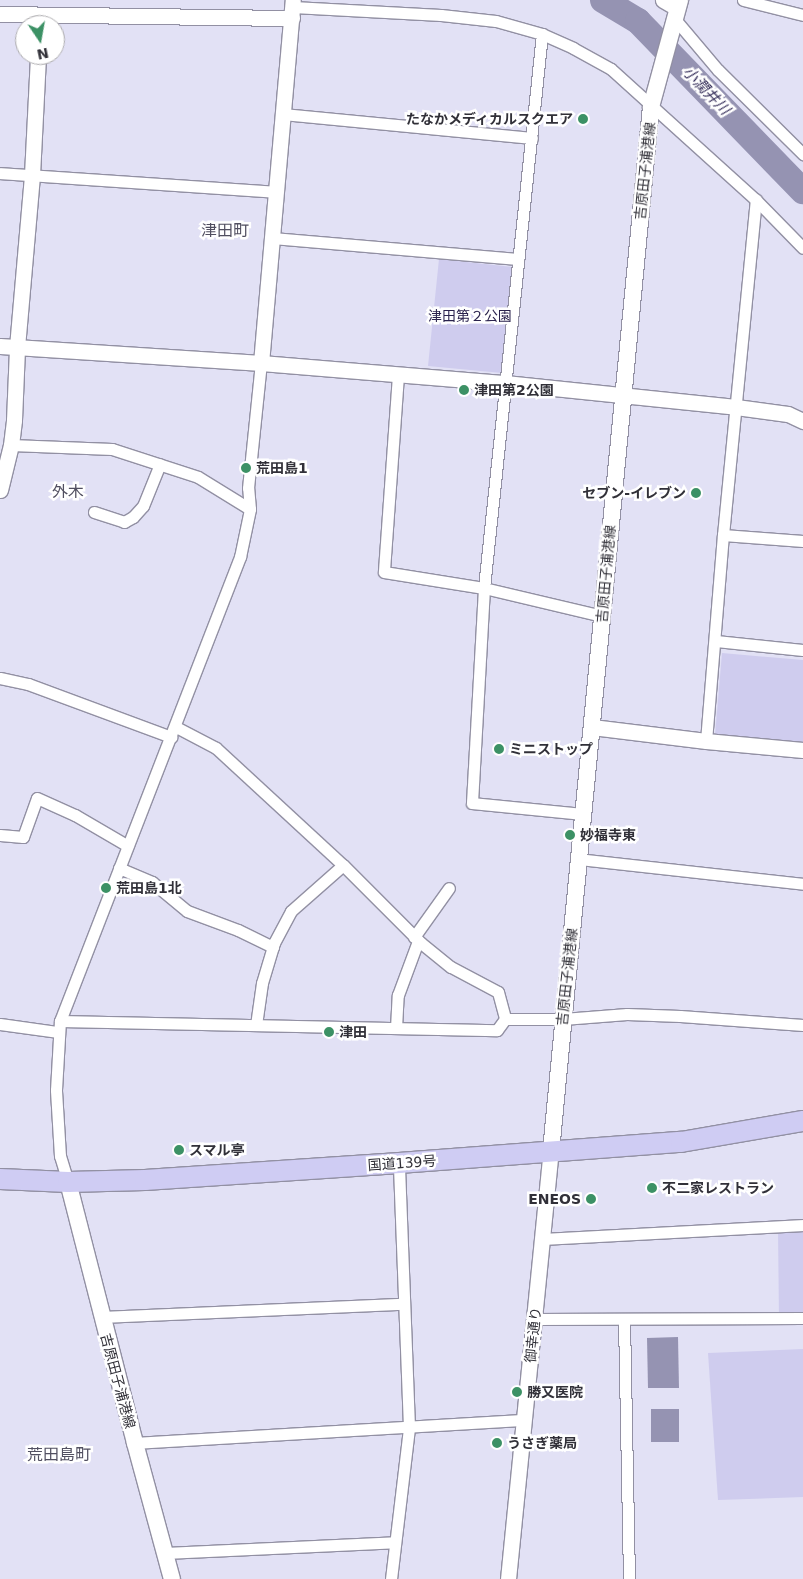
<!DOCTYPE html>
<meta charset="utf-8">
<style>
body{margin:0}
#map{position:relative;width:803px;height:1579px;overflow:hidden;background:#e2e1f5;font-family:"DejaVu Sans","Noto Sans JP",sans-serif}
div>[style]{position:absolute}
.green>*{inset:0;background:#cfccee}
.water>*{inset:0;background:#9593b2}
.river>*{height:26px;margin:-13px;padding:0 13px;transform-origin:13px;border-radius:13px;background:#9593b2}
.roads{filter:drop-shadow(1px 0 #9290a3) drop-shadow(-1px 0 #9290a3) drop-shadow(0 1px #9290a3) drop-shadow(0 -1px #9290a3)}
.minor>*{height:11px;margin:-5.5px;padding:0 5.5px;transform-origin:5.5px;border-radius:5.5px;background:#fff}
.tertiary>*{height:15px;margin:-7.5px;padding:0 7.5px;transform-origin:7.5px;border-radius:7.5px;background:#fff}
.secondary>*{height:16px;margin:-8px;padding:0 8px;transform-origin:8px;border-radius:8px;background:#fff}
.trunk>*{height:20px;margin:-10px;padding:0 10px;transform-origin:10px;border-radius:10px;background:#cfccf3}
.dots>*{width:14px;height:14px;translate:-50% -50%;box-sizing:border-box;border:2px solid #fff;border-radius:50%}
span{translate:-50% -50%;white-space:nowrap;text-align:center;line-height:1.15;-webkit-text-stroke:5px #fff;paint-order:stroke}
.poi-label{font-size:14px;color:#313038;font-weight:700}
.right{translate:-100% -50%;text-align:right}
.left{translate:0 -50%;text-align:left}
.street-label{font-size:14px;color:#313038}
.park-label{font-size:14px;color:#2a224d}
.water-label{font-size:15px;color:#332c58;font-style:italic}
.quarter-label{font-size:16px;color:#514f60}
.north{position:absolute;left:15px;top:15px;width:50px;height:50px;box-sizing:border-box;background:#fff;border:1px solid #adacaf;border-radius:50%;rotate:168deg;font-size:14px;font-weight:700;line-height:20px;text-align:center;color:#313038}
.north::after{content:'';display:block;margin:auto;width:18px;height:22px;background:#3c9165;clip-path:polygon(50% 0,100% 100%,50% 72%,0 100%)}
</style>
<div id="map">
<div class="green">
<div style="clip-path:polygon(439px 259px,513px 267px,502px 373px,428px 366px)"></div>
<div style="clip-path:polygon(722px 653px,803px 660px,803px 742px,715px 735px)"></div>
<div style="clip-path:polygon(803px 1229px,803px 1317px,779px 1318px,778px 1231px)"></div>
<div style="clip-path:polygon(803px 1349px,803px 1497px,718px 1500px,708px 1353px)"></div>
</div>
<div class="water">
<div style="clip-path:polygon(678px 1337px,679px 1388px,648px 1388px,647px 1338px)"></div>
<div style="clip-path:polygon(651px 1409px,679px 1409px,679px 1442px,651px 1442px)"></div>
</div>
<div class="river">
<div style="left:603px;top:0;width:41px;rotate:31deg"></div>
<div style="left:638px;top:21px;width:237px;rotate:45.9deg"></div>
</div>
<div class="roads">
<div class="minor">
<div style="left:743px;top:0;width:62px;rotate:14deg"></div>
<div style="left:293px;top:7px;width:148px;rotate:3.1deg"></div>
<div style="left:441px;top:15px;width:55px;rotate:6.2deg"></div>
<div style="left:496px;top:21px;width:48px;rotate:15.8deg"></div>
<div style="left:542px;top:34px;width:34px;rotate:24deg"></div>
<div style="left:573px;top:48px;width:43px;rotate:28.9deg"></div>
<div style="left:611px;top:69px;width:195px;rotate:42.1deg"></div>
<div style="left:756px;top:200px;width:67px;rotate:45.6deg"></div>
<div style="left:674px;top:18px;width:68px;rotate:49.8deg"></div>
<div style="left:718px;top:70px;width:120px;rotate:44.7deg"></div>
<div style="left:542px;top:34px;width:557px;rotate:95.98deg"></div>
<div style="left:484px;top:588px;width:215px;rotate:93.2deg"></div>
<div style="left:472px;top:803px;width:111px;rotate:5.7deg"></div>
<div style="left:283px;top:114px;width:250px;rotate:5.5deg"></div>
<div style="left:0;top:173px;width:277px;rotate:3.9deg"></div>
<div style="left:272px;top:238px;width:247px;rotate:4.9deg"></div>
<div style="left:398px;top:375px;width:197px;rotate:94.1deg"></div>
<div style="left:384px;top:572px;width:101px;rotate:9.1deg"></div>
<div style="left:484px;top:588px;width:121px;rotate:13.3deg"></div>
<div style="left:11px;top:445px;width:101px;rotate:2.3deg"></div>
<div style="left:112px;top:449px;width:90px;rotate:18deg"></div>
<div style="left:198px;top:477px;width:61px;rotate:31.6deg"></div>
<div style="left:94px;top:512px;width:32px;rotate:18deg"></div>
<div style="left:124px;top:522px;width:10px;rotate:-29deg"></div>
<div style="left:133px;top:517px;width:15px;rotate:-48deg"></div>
<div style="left:143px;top:506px;width:45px;rotate:-68deg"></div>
<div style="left:723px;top:535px;width:80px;rotate:4.3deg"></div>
<div style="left:716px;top:641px;width:87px;rotate:5.9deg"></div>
<div style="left:0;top:678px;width:29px;rotate:12deg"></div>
<div style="left:28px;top:684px;width:153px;rotate:20.3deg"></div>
<div style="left:176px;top:727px;width:45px;rotate:27.7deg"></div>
<div style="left:216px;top:748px;width:173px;rotate:42.7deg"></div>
<div style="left:343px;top:865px;width:110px;rotate:45deg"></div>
<div style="left:421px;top:943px;width:38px;rotate:39deg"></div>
<div style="left:451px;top:967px;width:53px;rotate:28deg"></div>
<div style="left:498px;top:992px;width:28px;rotate:75deg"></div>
<div style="left:706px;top:741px;width:207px;rotate:-85.3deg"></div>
<div style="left:723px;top:535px;width:337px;rotate:-84.4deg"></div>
<div style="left:0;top:835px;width:23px;rotate:5deg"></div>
<div style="left:23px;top:837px;width:41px;rotate:-70.3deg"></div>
<div style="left:37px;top:798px;width:42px;rotate:24.1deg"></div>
<div style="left:75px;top:815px;width:61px;rotate:30.3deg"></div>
<div style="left:578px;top:859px;width:226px;rotate:6.3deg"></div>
<div style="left:119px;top:868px;width:36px;rotate:23deg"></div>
<div style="left:152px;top:882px;width:45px;rotate:39.6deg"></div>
<div style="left:187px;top:911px;width:54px;rotate:20.4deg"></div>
<div style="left:238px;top:930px;width:39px;rotate:26deg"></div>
<div style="left:414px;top:937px;width:60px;rotate:-54.5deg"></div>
<div style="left:60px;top:1021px;width:437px;rotate:1.2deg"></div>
<div style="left:497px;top:1030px;width:14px;rotate:-54deg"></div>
<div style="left:505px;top:1019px;width:58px"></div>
<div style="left:563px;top:1019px;width:64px;rotate:-4.5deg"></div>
<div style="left:627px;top:1014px;width:53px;rotate:2.2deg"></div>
<div style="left:680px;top:1016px;width:123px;rotate:4.2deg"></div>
<div style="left:0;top:1024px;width:59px;rotate:7.9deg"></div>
<div style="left:256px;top:1025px;width:42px;rotate:-81.9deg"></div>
<div style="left:262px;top:983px;width:42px;rotate:-73.3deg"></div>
<div style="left:274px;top:943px;width:36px;rotate:-62deg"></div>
<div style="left:291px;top:911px;width:69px;rotate:-41.5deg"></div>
<div style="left:396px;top:1028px;width:33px;rotate:-87deg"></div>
<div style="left:398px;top:995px;width:58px;rotate:-69.7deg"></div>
<div style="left:68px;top:1182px;width:27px;rotate:-107deg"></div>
<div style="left:60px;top:1156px;width:66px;rotate:-93.5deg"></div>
<div style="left:56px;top:1090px;width:69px;rotate:-86.7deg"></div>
<div style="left:60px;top:1021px;width:498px;rotate:-68.8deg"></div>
<div style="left:240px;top:557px;width:49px;rotate:-78.2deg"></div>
<div style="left:250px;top:509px;width:21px;rotate:-95deg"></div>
<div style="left:248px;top:488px;width:126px;rotate:-84.1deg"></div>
<div style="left:543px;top:1239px;width:260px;rotate:-3.1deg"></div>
<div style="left:101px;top:1317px;width:302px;rotate:-2.5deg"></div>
<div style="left:535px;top:1319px;width:268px;rotate:-0.2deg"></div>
<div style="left:624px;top:1319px;width:260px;rotate:88.9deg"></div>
<div style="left:135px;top:1443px;width:390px;rotate:-3.4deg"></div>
<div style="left:165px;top:1553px;width:230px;rotate:-2.7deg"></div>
<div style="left:391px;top:1579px;width:153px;rotate:-83.2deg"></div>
<div style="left:409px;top:1427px;width:264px;rotate:-92.2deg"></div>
</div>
<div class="tertiary">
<div style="left:663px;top:0;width:16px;rotate:30deg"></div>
<div style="left:0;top:14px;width:292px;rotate:0.8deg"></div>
<div style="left:0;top:346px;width:262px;rotate:3.7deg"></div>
<div style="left:261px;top:363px;width:245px;rotate:4.7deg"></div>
<div style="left:505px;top:383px;width:232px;rotate:5.9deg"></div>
<div style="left:736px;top:407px;width:52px;rotate:7.7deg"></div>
<div style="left:788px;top:414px;width:17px;rotate:25deg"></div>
<div style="left:261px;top:363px;width:364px;rotate:-85deg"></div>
<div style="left:0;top:490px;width:46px;rotate:-76.3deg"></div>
<div style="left:11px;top:445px;width:25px;rotate:-83deg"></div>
<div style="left:14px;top:420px;width:73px;rotate:-87.6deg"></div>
<div style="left:17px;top:347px;width:173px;rotate:-85deg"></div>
<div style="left:32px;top:175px;width:120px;rotate:-87.1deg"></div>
<div style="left:592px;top:727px;width:115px;rotate:7deg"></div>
<div style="left:706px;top:741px;width:97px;rotate:5.3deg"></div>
<div style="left:508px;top:1579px;width:430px;rotate:-84.3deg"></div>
</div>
<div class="secondary">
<div style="left:551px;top:1151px;width:1049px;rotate:-84.53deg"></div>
<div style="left:651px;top:107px;width:111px;rotate:-74.8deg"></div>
<div style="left:68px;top:1182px;width:269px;rotate:75.6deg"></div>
<div style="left:135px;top:1443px;width:141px;rotate:74.8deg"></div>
</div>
<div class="trunk">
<div style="left:0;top:1179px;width:68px;rotate:2.5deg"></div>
<div style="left:68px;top:1182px;width:77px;rotate:-1.5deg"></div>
<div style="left:145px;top:1180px;width:255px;rotate:-3.8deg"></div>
<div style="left:399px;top:1163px;width:283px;rotate:-4.3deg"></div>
<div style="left:681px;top:1142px;width:124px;rotate:-9.8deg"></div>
</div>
</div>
<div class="dots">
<div style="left:583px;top:119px;background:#3c9165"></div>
<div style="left:464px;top:390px;background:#3c9165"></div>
<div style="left:246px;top:468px;background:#3c9165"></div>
<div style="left:696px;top:493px;background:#3c9165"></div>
<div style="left:499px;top:749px;background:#3c9165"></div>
<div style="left:570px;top:835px;background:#3c9165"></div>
<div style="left:106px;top:888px;background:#3c9165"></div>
<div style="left:329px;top:1032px;background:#3c9165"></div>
<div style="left:179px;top:1150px;background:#3c9165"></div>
<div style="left:652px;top:1188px;background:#3c9165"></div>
<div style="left:591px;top:1199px;background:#3c9165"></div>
<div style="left:517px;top:1392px;background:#3c9165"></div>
<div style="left:497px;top:1443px;background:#3c9165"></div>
</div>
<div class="poi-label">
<span class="right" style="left:573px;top:119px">たなかメディカルスクエア</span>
<span class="left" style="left:474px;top:390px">津田第2公園</span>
<span class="left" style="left:256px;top:468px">荒田島1</span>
<span class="right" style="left:686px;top:493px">セブン-イレブン</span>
<span class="left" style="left:509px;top:749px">ミニストップ</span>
<span class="left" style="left:580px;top:835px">妙福寺東</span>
<span class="left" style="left:116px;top:888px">荒田島1北</span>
<span class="left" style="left:339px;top:1032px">津田</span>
<span class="left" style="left:189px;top:1150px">スマル亭</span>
<span class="left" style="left:662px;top:1188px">不二家レストラン</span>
<span class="right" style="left:581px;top:1199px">ENEOS</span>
<span class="left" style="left:527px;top:1392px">勝又医院</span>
<span class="left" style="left:507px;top:1443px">うさぎ薬局</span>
</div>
<div class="street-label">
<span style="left:645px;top:171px;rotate:-84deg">吉原田子浦港線</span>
<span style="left:606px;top:574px;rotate:-85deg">吉原田子浦港線</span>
<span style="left:567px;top:977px;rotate:-84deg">吉原田子浦港線</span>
<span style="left:402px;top:1163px;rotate:-4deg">国道139号</span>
<span style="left:533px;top:1335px;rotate:-84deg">御幸通り</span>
<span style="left:118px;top:1381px;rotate:75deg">吉原田子浦港線</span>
</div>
<div class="park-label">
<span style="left:470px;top:316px">津田第２公園</span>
</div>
<div class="water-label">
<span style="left:706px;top:91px;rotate:46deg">小潤井川</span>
</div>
<div class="quarter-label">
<span style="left:225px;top:231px">津田町</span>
<span style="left:68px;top:492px">外木</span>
<span style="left:59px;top:1455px">荒田島町</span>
</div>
<div class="north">N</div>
</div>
